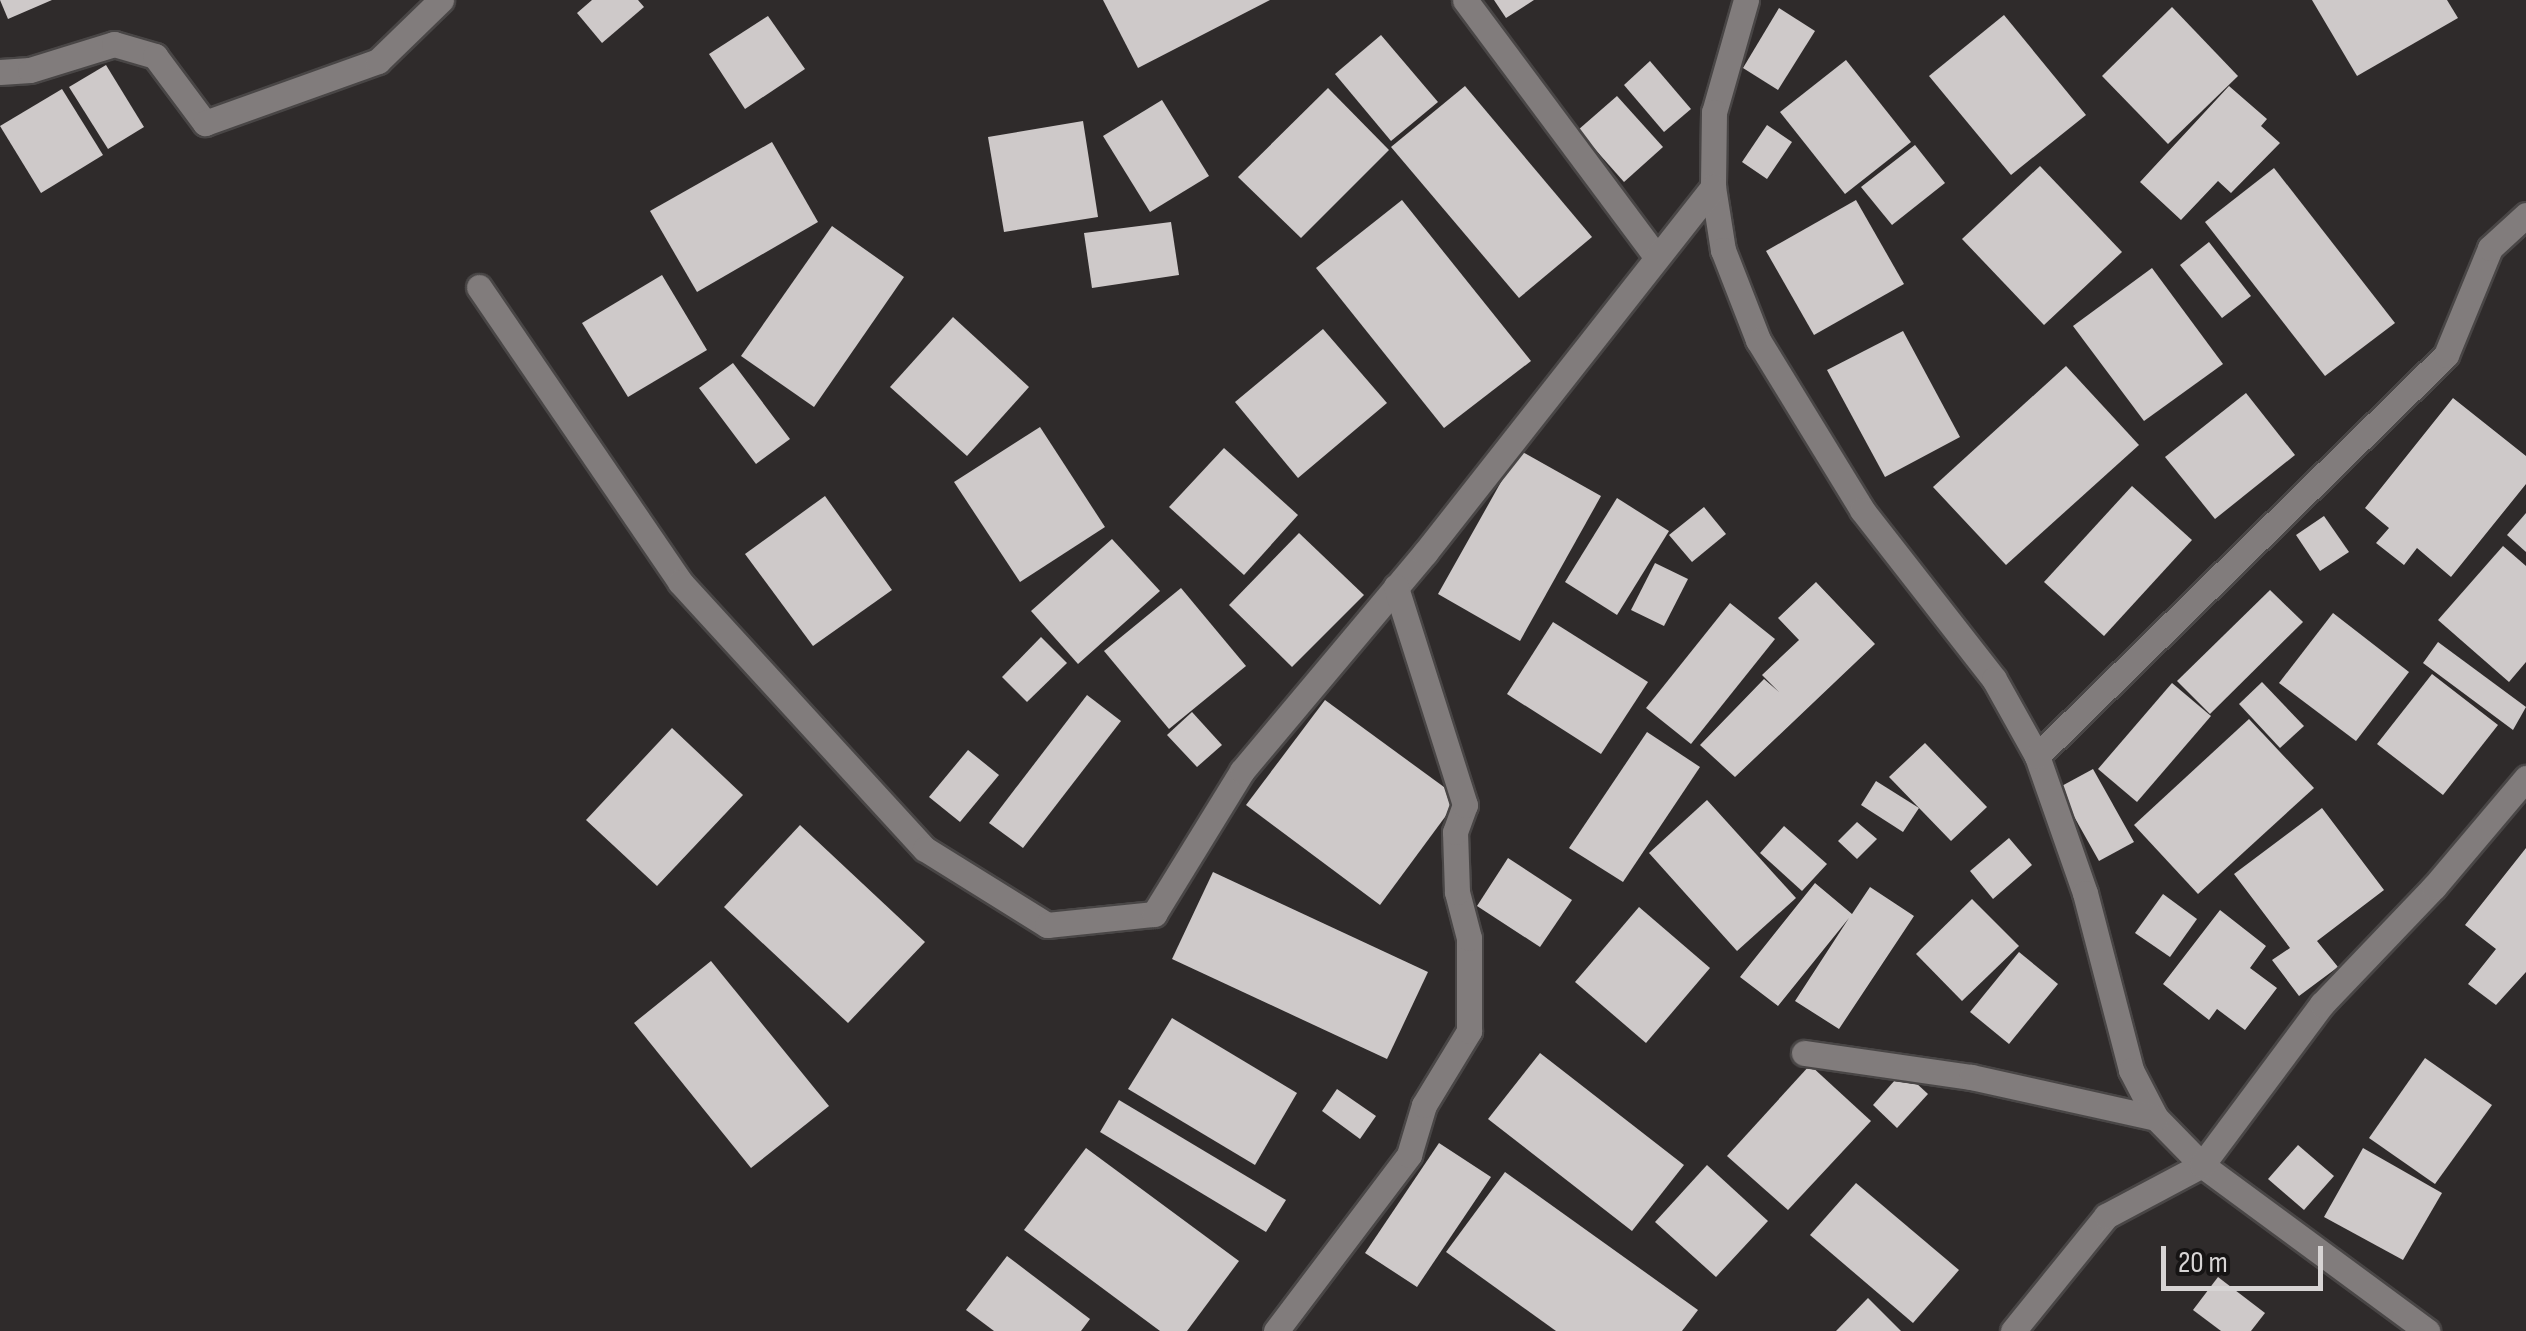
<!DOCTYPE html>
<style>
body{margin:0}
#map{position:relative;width:2526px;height:1331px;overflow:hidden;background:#2f2b2b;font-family:"Sofia Sans Condensed",sans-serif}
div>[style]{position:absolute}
.building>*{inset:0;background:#cec9c9}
.roads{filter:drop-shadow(2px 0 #494646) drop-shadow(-2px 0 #494646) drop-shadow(0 2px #494646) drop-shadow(0 -2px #494646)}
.minor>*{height:25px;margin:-12.5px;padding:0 12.5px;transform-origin:12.5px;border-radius:12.5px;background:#817c7c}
span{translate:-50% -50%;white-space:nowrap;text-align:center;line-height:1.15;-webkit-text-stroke:10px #161414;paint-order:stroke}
.scale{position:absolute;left:2161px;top:1246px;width:162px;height:45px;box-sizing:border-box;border:5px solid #d7d4d4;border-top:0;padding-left:12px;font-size:30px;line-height:35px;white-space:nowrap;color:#d7d4d4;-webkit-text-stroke:8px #161414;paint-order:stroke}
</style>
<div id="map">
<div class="building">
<div style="clip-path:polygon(0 0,52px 0,8px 19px)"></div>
<div style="clip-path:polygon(592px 0,638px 0,644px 7px,602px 43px,577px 13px)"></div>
<div style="clip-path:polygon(1103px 0,1270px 0,1138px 68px)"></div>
<div style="clip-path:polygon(1494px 0,1534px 0,1506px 18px)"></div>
<div style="clip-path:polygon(2312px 0,2447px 0,2458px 18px,2357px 76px)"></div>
<div style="clip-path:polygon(2172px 7px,2238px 76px,2168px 144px,2102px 76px)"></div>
<div style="clip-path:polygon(1779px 8px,1815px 31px,1778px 90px,1743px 68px)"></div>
<div style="clip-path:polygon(2004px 15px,2086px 115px,2011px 175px,1929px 76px)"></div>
<div style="clip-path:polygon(768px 16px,805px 69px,745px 109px,709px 54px)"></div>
<div style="clip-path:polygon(1381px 35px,1438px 102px,1391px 141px,1335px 74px)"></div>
<div style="clip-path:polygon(1846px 60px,1911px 142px,1845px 194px,1780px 112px)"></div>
<div style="clip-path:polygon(1650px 61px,1691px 109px,1664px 132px,1624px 85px)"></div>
<div style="clip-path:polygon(106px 65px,144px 127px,108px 149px,69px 87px)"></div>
<div style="clip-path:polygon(1465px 86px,1592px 237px,1519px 298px,1391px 147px)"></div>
<div style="clip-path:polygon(2229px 86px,2267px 119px,2261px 126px,2280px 143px,2231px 193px,2218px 181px,2181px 220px,2140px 182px)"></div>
<div style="clip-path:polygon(1328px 88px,1389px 150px,1301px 238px,1238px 177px)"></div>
<div style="clip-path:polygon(62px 89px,103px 155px,41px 193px,0 126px)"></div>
<div style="clip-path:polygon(1617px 96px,1663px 147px,1624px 182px,1578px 130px)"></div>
<div style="clip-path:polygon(1162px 100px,1209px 176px,1150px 212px,1103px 136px)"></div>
<div style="clip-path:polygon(1083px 121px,1098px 217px,1004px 232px,988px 137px)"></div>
<div style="clip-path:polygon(1767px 125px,1792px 142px,1767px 179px,1742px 162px)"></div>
<div style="clip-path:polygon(772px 142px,818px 222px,697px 292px,650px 211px)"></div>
<div style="clip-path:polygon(1915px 145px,1945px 183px,1892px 225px,1861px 187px)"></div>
<div style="clip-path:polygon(2040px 166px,2122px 252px,2044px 325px,1962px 239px)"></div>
<div style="clip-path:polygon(2274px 168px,2395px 323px,2325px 376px,2205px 222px)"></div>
<div style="clip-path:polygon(1402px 200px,1531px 361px,1444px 428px,1316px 268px)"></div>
<div style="clip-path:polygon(1856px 200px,1904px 284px,1814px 335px,1766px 251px)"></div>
<div style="clip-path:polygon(1171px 222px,1179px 275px,1092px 288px,1084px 233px)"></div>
<div style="clip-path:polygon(832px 226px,904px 277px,814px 407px,741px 356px)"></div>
<div style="clip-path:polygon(2209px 242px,2251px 296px,2222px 318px,2180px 265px)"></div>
<div style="clip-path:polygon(2152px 268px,2223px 364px,2144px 421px,2073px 326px)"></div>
<div style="clip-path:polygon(662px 275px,707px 350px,628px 397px,582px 323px)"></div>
<div style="clip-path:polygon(953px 317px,1029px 387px,967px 456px,890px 387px)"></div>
<div style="clip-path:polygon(1323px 329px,1387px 403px,1298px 478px,1235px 402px)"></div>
<div style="clip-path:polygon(1903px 331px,1960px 437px,1885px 477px,1827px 370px)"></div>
<div style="clip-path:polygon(733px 363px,790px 439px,756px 464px,699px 388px)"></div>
<div style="clip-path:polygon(2066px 366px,2139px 445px,2006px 565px,1933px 487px)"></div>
<div style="clip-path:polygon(2246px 393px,2295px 455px,2215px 519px,2165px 457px)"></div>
<div style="clip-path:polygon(2453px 398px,2526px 456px,2526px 484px,2451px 577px,2417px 548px,2404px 565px,2376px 543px,2389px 528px,2365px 508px)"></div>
<div style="clip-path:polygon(1040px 427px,1105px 527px,1020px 582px,954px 482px)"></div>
<div style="clip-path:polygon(1224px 448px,1298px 515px,1244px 575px,1169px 507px)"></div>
<div style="clip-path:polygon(1519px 450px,1601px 496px,1520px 641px,1438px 594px)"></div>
<div style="clip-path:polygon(2132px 486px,2192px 540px,2104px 636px,2044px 582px)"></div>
<div style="clip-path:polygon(825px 496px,892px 590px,813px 646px,745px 554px)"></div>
<div style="clip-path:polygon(1617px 498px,1669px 531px,1617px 615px,1565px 582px)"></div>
<div style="clip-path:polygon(1704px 507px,1726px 534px,1692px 562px,1669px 535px)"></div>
<div style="clip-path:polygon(2526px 513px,2526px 552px,2507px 535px)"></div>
<div style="clip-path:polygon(2324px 516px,2349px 552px,2320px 571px,2296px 535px)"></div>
<div style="clip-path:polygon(1299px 533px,1364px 595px,1292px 667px,1229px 605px)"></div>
<div style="clip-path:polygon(1112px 539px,1160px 591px,1078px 664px,1031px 611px)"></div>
<div style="clip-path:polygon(2503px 546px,2526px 566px,2526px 662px,2509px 682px,2438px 620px)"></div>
<div style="clip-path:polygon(1655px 563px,1688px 579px,1664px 626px,1631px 610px)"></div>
<div style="clip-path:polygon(1816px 582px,1875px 644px,1735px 777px,1700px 745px,1764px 679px,1779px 692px,1762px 675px,1799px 640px,1778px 618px)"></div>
<div style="clip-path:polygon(1181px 588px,1246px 666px,1169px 729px,1104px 651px)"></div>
<div style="clip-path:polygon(2270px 590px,2303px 622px,2210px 714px,2177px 681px)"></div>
<div style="clip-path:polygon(1730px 603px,1775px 639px,1691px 744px,1646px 708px)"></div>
<div style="clip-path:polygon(2333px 613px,2409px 672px,2356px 741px,2279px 683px)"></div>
<div style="clip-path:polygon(1553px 622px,1648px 682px,1601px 754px,1507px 694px)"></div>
<div style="clip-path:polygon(1041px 637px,1067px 663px,1027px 702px,1002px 677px)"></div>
<div style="clip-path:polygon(2438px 642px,2526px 707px,2513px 730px,2423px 663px)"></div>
<div style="clip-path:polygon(2432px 674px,2498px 725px,2443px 795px,2377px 744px)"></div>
<div style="clip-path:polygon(2262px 682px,2304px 726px,2280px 748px,2239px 704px)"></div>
<div style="clip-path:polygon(2172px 683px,2211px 716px,2137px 802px,2098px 769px)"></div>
<div style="clip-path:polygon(1087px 695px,1121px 721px,1023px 848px,989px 823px)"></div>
<div style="clip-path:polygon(1325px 700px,1459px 798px,1380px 905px,1246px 805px)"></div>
<div style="clip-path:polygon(1192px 712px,1222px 745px,1197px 767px,1167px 735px)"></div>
<div style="clip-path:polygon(2249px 719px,2314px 788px,2198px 894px,2134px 825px)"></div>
<div style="clip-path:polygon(672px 728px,743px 795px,657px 886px,586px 820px)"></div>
<div style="clip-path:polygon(1647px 732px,1700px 767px,1623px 882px,1569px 848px)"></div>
<div style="clip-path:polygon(1925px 743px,1987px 807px,1951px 841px,1889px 777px)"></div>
<div style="clip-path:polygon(968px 750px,999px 775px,960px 822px,929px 797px)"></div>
<div style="clip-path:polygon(2093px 769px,2134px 842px,2099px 861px,2058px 788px)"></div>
<div style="clip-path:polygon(1876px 781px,1919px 808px,1903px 832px,1861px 805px)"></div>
<div style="clip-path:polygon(1707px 800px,1796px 898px,1737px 951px,1649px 853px)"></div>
<div style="clip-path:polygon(2322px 808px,2384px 890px,2317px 941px,2338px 967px,2299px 996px,2272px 960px,2290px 948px,2234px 874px)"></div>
<div style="clip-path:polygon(1857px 822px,1877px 839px,1857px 859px,1838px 841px)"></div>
<div style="clip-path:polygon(800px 825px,925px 942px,848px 1023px,724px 907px)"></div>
<div style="clip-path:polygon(1784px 826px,1827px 864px,1802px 891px,1760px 853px)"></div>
<div style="clip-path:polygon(2009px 838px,2032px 865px,1993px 899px,1970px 871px)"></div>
<div style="clip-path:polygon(2526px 848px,2526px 972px,2496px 1005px,2468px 984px,2496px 949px,2465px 925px)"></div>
<div style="clip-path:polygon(1508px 858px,1572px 900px,1540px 947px,1477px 906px)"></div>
<div style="clip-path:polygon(1213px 872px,1428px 972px,1387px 1059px,1172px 959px)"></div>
<div style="clip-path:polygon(1815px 883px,1852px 914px,1870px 887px,1914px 916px,1839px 1029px,1795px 1001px,1849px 918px,1778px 1006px,1740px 977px)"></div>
<div style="clip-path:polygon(2163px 894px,2197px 919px,2170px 957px,2135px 933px)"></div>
<div style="clip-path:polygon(1972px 899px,2019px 946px,1962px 1001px,1916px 954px)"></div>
<div style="clip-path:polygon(1639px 907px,1710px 968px,1646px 1043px,1575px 982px)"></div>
<div style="clip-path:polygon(2220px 910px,2266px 946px,2250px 968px,2277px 988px,2245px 1030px,2217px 1009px,2209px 1020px,2163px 984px)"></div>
<div style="clip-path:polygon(2019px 952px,2058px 984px,2009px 1044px,1970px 1012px)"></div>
<div style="clip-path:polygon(711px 961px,829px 1106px,751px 1168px,634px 1023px)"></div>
<div style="clip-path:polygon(1172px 1018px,1297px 1093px,1255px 1165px,1128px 1089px)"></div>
<div style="clip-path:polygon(1540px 1053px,1684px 1165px,1632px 1231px,1488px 1119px)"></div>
<div style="clip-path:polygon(2425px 1058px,2492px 1105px,2435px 1184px,2369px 1138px)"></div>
<div style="clip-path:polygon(1810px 1065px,1871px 1121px,1788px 1210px,1727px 1156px)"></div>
<div style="clip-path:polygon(1903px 1071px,1928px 1094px,1897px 1128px,1873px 1105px)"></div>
<div style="clip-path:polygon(1337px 1089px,1376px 1116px,1360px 1139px,1322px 1111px)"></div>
<div style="clip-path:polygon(1119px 1100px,1286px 1200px,1266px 1232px,1100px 1132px)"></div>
<div style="clip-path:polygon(1439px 1143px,1491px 1177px,1417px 1287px,1365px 1253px)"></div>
<div style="clip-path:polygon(2298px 1145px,2334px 1176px,2304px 1210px,2268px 1179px)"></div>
<div style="clip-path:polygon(1086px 1148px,1239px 1261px,1187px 1331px,1160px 1331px,1024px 1230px)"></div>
<div style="clip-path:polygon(2363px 1148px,2442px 1193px,2403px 1260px,2324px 1217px)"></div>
<div style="clip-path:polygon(1707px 1165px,1768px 1221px,1716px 1277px,1655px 1222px)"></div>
<div style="clip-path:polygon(1505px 1172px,1698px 1310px,1682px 1331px,1556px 1331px,1446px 1252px)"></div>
<div style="clip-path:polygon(1856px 1183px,1959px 1270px,1913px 1323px,1810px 1235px)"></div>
<div style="clip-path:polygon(1007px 1256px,1090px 1319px,1081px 1331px,994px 1331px,966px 1310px)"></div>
<div style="clip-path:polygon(2218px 1277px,2265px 1313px,2251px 1331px,2221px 1331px,2193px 1310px)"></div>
<div style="clip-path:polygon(1868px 1298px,1901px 1331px,1836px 1331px)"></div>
</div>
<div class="roads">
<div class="minor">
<div style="left:1465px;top:0;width:317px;rotate:53.3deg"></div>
<div style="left:1746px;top:0;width:116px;rotate:105.9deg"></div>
<div style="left:1714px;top:112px;width:75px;rotate:90.8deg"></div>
<div style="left:1713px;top:187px;width:64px;rotate:81deg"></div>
<div style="left:1723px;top:250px;width:97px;rotate:68.7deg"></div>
<div style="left:1758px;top:340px;width:199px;rotate:58.5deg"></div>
<div style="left:1862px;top:510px;width:214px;rotate:52deg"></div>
<div style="left:1994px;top:679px;width:88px;rotate:60.8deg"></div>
<div style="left:2037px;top:756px;width:145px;rotate:70.7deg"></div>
<div style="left:2085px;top:893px;width:183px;rotate:75.4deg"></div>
<div style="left:2131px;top:1070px;width:54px;rotate:62.5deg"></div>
<div style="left:2156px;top:1118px;width:66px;rotate:45.6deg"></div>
<div style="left:2202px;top:1165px;width:280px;rotate:36.4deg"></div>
<div style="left:0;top:72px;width:30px;rotate:-4deg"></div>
<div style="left:30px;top:70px;width:88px;rotate:-17.2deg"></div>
<div style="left:114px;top:44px;width:43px;rotate:16.3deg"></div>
<div style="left:155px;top:56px;width:84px;rotate:53.3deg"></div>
<div style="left:205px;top:123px;width:184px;rotate:-19.7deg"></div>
<div style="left:378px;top:61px;width:88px;rotate:-44.1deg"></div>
<div style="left:479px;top:287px;width:357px;rotate:55.7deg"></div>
<div style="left:680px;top:582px;width:362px;rotate:47.5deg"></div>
<div style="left:925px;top:849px;width:144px;rotate:31.9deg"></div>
<div style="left:1047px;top:925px;width:108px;rotate:-5.9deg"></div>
<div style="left:1154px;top:914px;width:168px;rotate:-58.4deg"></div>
<div style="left:1242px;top:771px;width:285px;rotate:-50deg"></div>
<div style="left:1425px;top:553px;width:466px;rotate:-51.8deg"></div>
<div style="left:2037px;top:756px;width:573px;rotate:-44.43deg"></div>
<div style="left:2446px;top:355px;width:116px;rotate:-67.6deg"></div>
<div style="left:2490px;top:248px;width:49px;rotate:-42.5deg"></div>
<div style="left:1804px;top:1053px;width:169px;rotate:8.2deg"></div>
<div style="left:1971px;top:1077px;width:189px;rotate:12.5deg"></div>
<div style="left:1276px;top:1331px;width:221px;rotate:-52.9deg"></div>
<div style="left:1409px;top:1155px;width:52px;rotate:-73.3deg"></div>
<div style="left:1424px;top:1105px;width:87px;rotate:-58.7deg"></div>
<div style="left:1469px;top:1031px;width:93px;rotate:-90deg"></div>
<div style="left:1469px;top:938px;width:48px;rotate:-104.6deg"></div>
<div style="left:1457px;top:892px;width:60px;rotate:-91.9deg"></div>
<div style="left:1455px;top:832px;width:29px;rotate:-70deg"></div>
<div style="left:1465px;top:805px;width:229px;rotate:-107.6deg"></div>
<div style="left:2013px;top:1331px;width:148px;rotate:-51deg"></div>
<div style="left:2106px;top:1216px;width:109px;rotate:-28deg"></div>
<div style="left:2202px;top:1165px;width:201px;rotate:-53.3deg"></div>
<div style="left:2322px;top:1004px;width:162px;rotate:-46.3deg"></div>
<div style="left:2434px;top:887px;width:143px;rotate:-49.8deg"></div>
</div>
</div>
<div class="scale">20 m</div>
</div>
